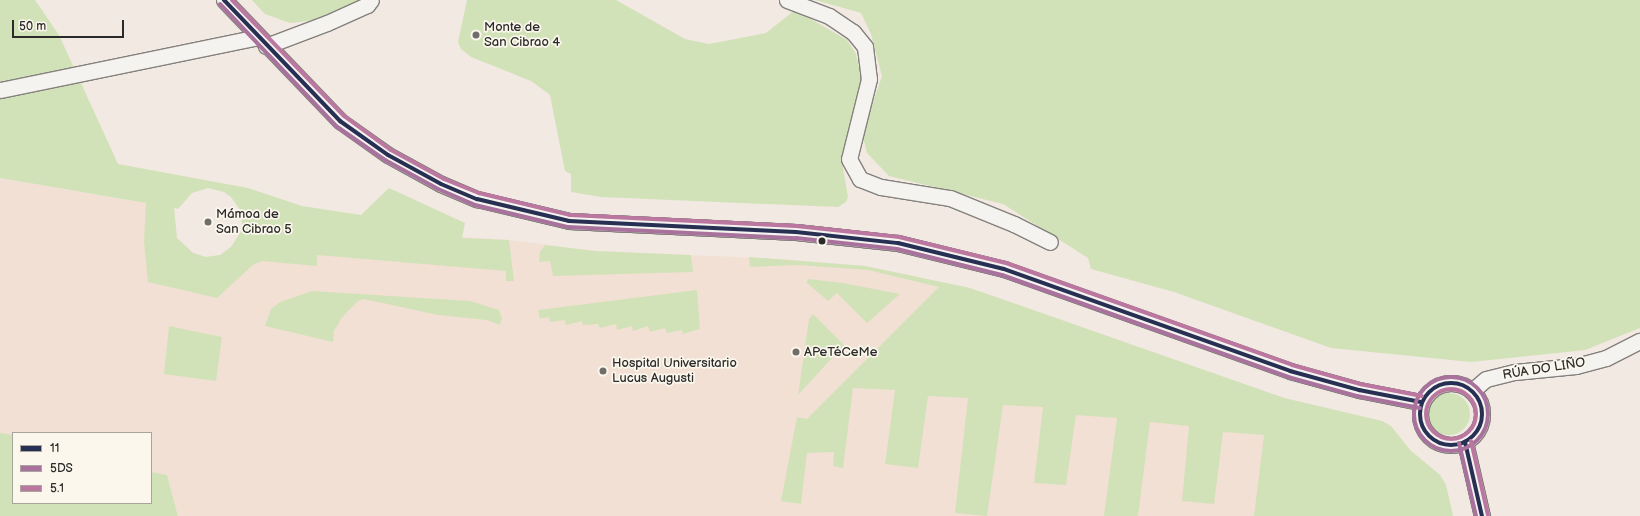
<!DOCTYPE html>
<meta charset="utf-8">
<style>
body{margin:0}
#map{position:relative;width:1640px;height:516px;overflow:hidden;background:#f1e9e2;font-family:"Balsamiq Sans",sans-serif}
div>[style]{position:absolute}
.built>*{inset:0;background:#f2e0d4}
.green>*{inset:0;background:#d2e2b8}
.round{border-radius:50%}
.roads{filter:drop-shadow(1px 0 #84807d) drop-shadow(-1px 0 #84807d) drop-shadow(0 1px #84807d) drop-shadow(0 -1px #84807d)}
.minor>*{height:15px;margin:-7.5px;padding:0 7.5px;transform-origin:7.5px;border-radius:7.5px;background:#f5f3ef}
.minor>.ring{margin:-7.5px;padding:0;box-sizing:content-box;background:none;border:15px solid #f5f3ef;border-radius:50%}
.bus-1>*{height:4px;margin:-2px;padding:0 2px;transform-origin:2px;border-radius:2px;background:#272f53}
.bus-1>.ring{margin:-2px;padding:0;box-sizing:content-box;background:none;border:4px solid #272f53;border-radius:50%}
.bus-2>*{height:4px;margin:-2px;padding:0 2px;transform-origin:2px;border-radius:2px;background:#a9729d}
.bus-2>.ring{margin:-2px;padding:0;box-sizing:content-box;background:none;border:4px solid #a9729d;border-radius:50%}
.bus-3>*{height:4px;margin:-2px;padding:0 2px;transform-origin:2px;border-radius:2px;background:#bc77a0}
.bus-3>.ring{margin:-2px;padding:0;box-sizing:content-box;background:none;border:4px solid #bc77a0;border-radius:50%}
.dots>*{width:11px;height:11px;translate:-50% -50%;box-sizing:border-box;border:2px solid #fbf7ec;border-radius:50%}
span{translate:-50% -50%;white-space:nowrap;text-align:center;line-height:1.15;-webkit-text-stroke:3.5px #fbf7ec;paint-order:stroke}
.poi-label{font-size:13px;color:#2b2b2b}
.left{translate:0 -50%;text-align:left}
.street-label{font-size:13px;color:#2b2b2b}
.legend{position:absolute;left:12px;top:432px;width:140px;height:72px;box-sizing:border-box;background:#fbf7ec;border:1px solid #a8a59f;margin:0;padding:5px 7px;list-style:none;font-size:12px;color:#2b2b2b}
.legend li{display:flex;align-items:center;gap:8px;height:20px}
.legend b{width:20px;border:1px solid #a8a59f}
.scale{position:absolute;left:12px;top:20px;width:112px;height:18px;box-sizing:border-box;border:2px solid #2b2b2b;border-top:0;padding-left:5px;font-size:12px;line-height:14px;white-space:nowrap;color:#2b2b2b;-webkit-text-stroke:3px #fbf7ec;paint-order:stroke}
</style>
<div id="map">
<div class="built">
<div style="clip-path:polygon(0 178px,174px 208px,177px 238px,193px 253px,206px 257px,220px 255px,231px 247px,246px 223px,509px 240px,595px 251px,780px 259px,865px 266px,970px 288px,1284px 398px,1382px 421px,1391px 426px,1410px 450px,1440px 475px,1446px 485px,1453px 516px,178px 516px,167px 475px,151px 472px,151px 433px,13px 433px,13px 447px,0 445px)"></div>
</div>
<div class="green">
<div style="clip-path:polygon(evenodd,0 0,35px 0,59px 35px,118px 164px,248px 188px,302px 206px,361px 215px,389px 188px,465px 223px,462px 238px,509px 240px,514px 281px,506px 281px,506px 271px,317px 255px,317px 266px,262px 261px,254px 264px,217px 298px,148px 282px,144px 242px,146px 203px,0 178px,0 0,208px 188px,224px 192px,231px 197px,240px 210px,242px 224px,246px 224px,231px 247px,220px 255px,206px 257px,193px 253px,177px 238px,174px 208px,178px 209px,192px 193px,208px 188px)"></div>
<div style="clip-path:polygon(252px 0,360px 0,316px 20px,290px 23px,265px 14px)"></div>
<div style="clip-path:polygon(467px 0,616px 0,685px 39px,709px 44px,766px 33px,795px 10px,847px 40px,856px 54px,861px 77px,857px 118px,841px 157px,848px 197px,846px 202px,838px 207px,601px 197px,571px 192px,571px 174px,565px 171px,550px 95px,531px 81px,471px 57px,461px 49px,458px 42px)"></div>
<div style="clip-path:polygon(815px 0,1640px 0,1640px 328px,1585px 350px,1471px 362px,1331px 348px,1174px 292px,1091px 269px,1088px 258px,1003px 204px,889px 176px,867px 153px,862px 134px,882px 76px,871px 34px,861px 13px)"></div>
<div style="clip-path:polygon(545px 245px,595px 251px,691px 255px,693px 272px,553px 276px,550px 261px,539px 262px,540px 252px)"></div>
<div style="clip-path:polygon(749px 257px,865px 266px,970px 288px,1284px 398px,1382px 421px,1391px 426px,1410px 450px,1440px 475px,1446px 485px,1453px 516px,1254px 516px,1264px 435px,1223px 432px,1214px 504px,1182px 501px,1189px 426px,1150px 422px,1138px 516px,1104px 516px,1117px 418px,1076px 415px,1066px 485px,1034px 483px,1043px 407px,1003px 405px,987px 516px,955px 513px,968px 398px,928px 396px,918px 468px,885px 464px,895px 390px,853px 388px,843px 468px,833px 466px,834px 452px,807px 453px,801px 504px,781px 501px,797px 417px,807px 419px,939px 287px,868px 270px,798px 265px,750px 267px)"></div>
<div style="clip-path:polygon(809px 279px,843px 283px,900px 294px,867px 323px,837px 293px,828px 301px,806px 282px)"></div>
<div style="clip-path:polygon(697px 290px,700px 329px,683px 334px,682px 330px,667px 333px,665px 328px,650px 332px,648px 326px,633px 331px,632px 326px,617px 330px,616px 324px,600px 328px,598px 324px,583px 325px,582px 321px,566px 325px,565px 320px,550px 322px,549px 317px,540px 319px,538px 310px)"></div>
<div style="clip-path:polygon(312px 291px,470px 301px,499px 310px,502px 318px,500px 325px,487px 320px,438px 315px,364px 299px,358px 301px,343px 316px,334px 331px,333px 342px,265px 326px,271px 309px,280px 302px)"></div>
<div style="clip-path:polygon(813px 314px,844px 345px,798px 395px,809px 319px)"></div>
<div style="clip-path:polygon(169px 326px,222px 337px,216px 381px,164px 374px)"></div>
<div class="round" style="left:1428px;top:393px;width:42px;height:42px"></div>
<div style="clip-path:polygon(0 433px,13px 435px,13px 503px,151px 503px,151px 472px,167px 475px,178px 516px,0 516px)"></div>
</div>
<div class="roads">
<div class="minor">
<div style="left:224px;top:0;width:168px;rotate:46.2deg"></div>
<div style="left:340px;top:121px;width:59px;rotate:35.3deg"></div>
<div style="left:388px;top:155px;width:60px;rotate:28.7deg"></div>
<div style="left:441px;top:184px;width:39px;rotate:23deg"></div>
<div style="left:477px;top:199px;width:95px;rotate:13.4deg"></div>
<div style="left:569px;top:221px;width:227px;rotate:2.8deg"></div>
<div style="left:796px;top:232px;width:103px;rotate:6.2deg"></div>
<div style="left:898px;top:243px;width:109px;rotate:13.8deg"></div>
<div style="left:1004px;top:269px;width:304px;rotate:19.6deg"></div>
<div style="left:1290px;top:371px;width:72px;rotate:15.4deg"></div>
<div style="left:1359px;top:390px;width:63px;rotate:11deg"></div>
<div style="left:787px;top:0;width:45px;rotate:20.9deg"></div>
<div style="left:829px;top:16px;width:29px;rotate:34deg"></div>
<div style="left:853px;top:32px;width:19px;rotate:51deg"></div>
<div style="left:865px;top:47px;width:32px;rotate:83deg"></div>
<div style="left:869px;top:79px;width:82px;rotate:104deg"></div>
<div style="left:849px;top:159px;width:23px;rotate:61deg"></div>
<div style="left:860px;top:179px;width:22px;rotate:21deg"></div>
<div style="left:881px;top:187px;width:70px;rotate:9.1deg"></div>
<div style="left:950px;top:198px;width:69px;rotate:22.1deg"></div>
<div style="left:1014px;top:224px;width:40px;rotate:26.6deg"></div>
<div style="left:266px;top:46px;width:65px;rotate:-20.7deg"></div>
<div style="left:327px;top:23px;width:44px;rotate:-24.2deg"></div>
<div style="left:367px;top:5px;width:6px;rotate:-51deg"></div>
<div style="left:0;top:90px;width:263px;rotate:-11.6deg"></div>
<div class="ring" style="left:1420px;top:383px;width:47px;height:47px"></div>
<div style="left:1472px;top:391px;width:18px;rotate:-41deg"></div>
<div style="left:1486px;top:379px;width:30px;rotate:-14deg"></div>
<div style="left:1515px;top:372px;width:61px;rotate:-5.6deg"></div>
<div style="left:1576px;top:366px;width:31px;rotate:-15deg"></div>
<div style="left:1606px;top:358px;width:38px;rotate:-27deg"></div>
<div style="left:1465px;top:442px;width:76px;rotate:77.1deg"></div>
</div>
</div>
<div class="bus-1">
<div style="left:224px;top:0;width:168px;rotate:46.2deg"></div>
<div style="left:340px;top:121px;width:59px;rotate:35.3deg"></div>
<div style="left:388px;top:155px;width:60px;rotate:28.7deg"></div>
<div style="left:441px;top:184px;width:39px;rotate:23deg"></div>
<div style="left:477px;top:199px;width:95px;rotate:13.4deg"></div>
<div style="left:569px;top:221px;width:227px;rotate:2.8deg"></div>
<div style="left:796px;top:232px;width:103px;rotate:6.2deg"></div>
<div style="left:898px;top:243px;width:109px;rotate:13.8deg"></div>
<div style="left:1004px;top:269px;width:304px;rotate:19.6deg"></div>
<div style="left:1290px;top:371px;width:72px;rotate:15.4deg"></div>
<div style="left:1359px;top:390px;width:63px;rotate:11deg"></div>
<div class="ring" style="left:1420px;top:383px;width:58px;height:58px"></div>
<div style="left:1465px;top:442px;width:76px;rotate:77.1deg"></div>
</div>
<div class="bus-2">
<div style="left:220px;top:4px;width:168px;rotate:46.4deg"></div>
<div style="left:336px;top:126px;width:60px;rotate:34.8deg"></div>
<div style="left:385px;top:160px;width:60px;rotate:28.7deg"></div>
<div style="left:438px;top:189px;width:40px;rotate:23.4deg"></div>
<div style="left:475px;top:205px;width:96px;rotate:13.3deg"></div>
<div style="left:568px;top:227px;width:228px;rotate:2.8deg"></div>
<div style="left:796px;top:238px;width:102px;rotate:6.2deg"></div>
<div style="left:897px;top:249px;width:108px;rotate:13.9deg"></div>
<div style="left:1002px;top:275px;width:304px;rotate:19.6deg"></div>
<div style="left:1288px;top:377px;width:72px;rotate:15.4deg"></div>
<div style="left:1357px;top:396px;width:64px;rotate:10.8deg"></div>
<div class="ring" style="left:1414px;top:377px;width:70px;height:70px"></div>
<div style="left:1459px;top:443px;width:75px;rotate:76.9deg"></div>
</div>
<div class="bus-3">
<div style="left:232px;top:0;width:161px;rotate:46deg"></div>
<div style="left:344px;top:116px;width:58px;rotate:35.9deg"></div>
<div style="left:391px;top:150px;width:60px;rotate:28.7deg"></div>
<div style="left:444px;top:179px;width:38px;rotate:22deg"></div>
<div style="left:479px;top:193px;width:94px;rotate:13.6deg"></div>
<div style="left:570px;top:215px;width:226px;rotate:2.8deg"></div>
<div style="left:796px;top:226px;width:104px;rotate:6.1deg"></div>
<div style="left:899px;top:237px;width:110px;rotate:13.7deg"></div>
<div style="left:1006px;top:263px;width:304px;rotate:19.6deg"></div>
<div style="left:1292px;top:365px;width:71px;rotate:15.6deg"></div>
<div style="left:1360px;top:384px;width:63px;rotate:11deg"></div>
<div class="ring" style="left:1426px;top:389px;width:46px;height:46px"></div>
<div style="left:1471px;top:441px;width:76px;rotate:77.1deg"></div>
</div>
<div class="dots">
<div style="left:476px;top:35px;background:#706e6b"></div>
<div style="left:208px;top:222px;background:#706e6b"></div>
<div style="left:822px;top:241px;background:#2b2b2b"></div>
<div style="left:796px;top:352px;background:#706e6b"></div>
<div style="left:603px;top:371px;background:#706e6b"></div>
</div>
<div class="poi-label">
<span class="left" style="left:484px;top:35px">Monte de<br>San Cibrao 4</span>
<span class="left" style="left:216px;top:222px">Mámoa de<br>San Cibrao 5</span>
<span class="left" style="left:804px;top:352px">APeTéCeMe</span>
<span class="left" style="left:612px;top:371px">Hospital Universitario<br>Lucus Augusti</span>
</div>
<div class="street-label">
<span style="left:1544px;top:369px;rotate:-9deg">RÚA DO LIÑO</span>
</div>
<ul class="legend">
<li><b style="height:5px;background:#272f53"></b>11</li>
<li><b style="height:5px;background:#a9729d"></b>5DS</li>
<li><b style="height:5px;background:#bc77a0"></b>5.1</li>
</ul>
<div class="scale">50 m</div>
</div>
